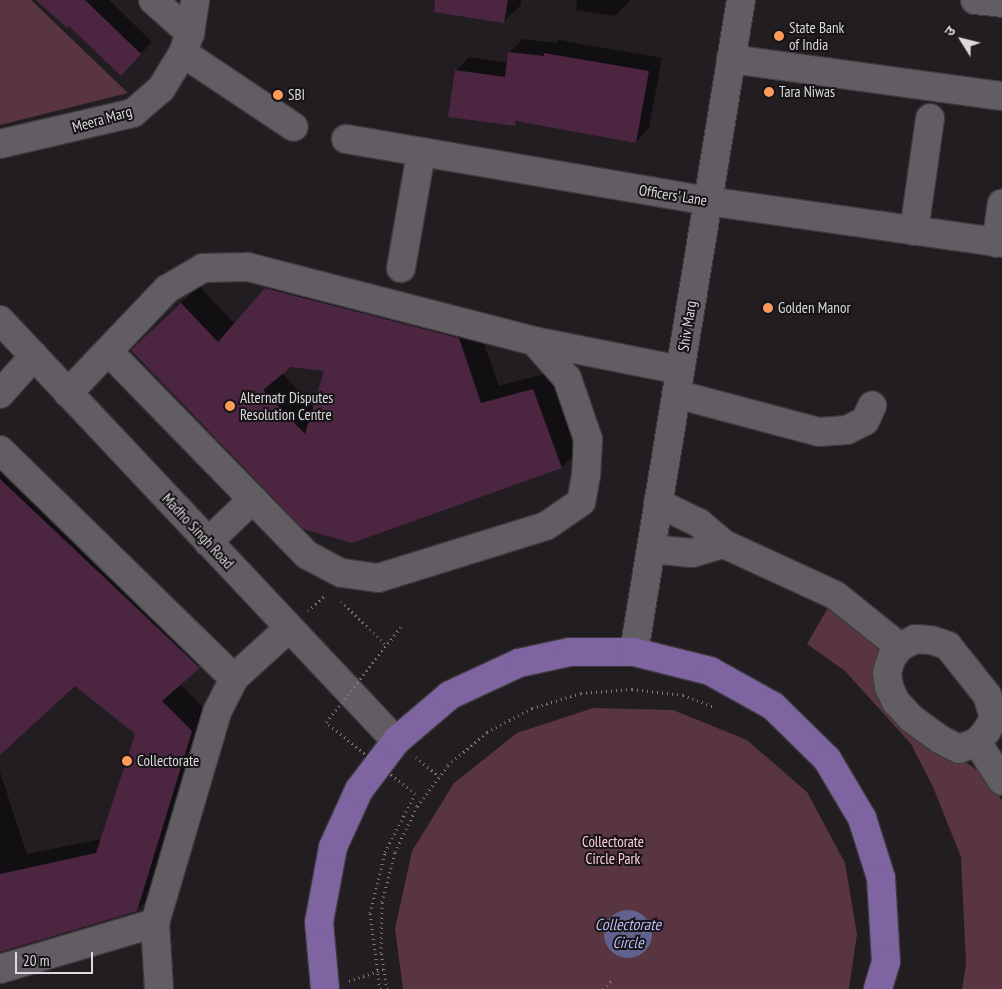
<!DOCTYPE html>
<meta charset="utf-8">
<style>
body{margin:0}
#map{position:relative;width:1002px;height:989px;overflow:hidden;background:#211d21;font-family:"PT Sans Narrow","Noto Sans Devanagari",sans-serif}
div>[style]{position:absolute}
.green>*{inset:0;background:#593441}
.water>*{inset:0;background:#62628e}
.round{border-radius:50%}
.shadow>*{inset:0;background:#0007}
.building>*{inset:0;background:#4c2641}
.path>*{height:3px;margin-top:-1.5px;transform-origin:0;background:repeating-linear-gradient(90deg,#7e7b7e 0 1px,transparent 0 5px)}
.roads{filter:drop-shadow(1px 0 #3d3a3d) drop-shadow(-1px 0 #3d3a3d) drop-shadow(0 1px #3d3a3d) drop-shadow(0 -1px #3d3a3d)}
.minor>*{height:28px;margin:-14px;padding:0 14px;transform-origin:14px;border-radius:14px;background:#615d62}
.major>*{height:28px;margin:-14px;padding:0 14px;transform-origin:14px;border-radius:14px;background:#7e64a0}
.path-bridge>*{height:3px;margin-top:-1.5px;transform-origin:0;background:repeating-linear-gradient(90deg,#7e7b7e 0 1px,transparent 0 5px)}
.dots>*{width:14px;height:14px;translate:-50% -50%;box-sizing:border-box;border:2px solid #171418;border-radius:50%}
span{translate:-50% -50%;white-space:nowrap;text-align:center;line-height:1.15;-webkit-text-stroke:4px #171418;paint-order:stroke}
.poi-label{font-size:15px;color:#dddadd}
.left{translate:0 -50%;text-align:left}
.street-label{font-size:15px;color:#dddadd}
.park-label{font-size:15px;color:#ffcddd}
.water-label{font-size:16px;color:#bcbdf5;font-style:italic}
.north{position:absolute;left:937px;top:15px;width:50px;height:50px;-webkit-text-stroke:4px #171418;paint-order:stroke;rotate:306deg;font-size:14px;font-weight:700;line-height:20px;text-align:center;color:#dddadd}
.north::after{content:'';display:block;margin:auto;width:18px;height:22px;background:#dddadd;clip-path:polygon(50% 0,100% 100%,50% 72%,0 100%)}
.scale{position:absolute;left:15px;top:952px;width:78px;height:22px;box-sizing:border-box;border:2px solid #dddadd;border-top:0;padding-left:6px;font-size:15px;line-height:18px;white-space:nowrap;color:#dddadd;-webkit-text-stroke:4px #171418;paint-order:stroke}
</style>
<div id="map">
<div class="green">
<div style="clip-path:polygon(0 0,31px 0,128px 93px,0 125px)"></div>
<div style="clip-path:polygon(833px 599px,882px 632px,890px 684px,957px 756px,984px 775px,999px 795px,1002px 802px,1002px 989px,962px 989px,966px 965px,961px 857px,933px 787px,911px 744px,845px 671px,807px 644px)"></div>
<div style="clip-path:polygon(593px 708px,673px 710px,747px 740px,807px 792px,845px 863px,857px 934px,849px 989px,403px 989px,395px 929px,412px 851px,454px 783px,517px 733px)"></div>
</div>
<div class="water">
<div class="round" style="left:604px;top:910px;width:48px;height:48px"></div>
</div>
<div class="shadow">
<div style="clip-path:polygon(38px 0,109px 0,152px 42px,133px 62px,69px 24px)"></div>
<div style="clip-path:polygon(444px 0,521px 0,521px 5px,504px 21px)"></div>
<div style="clip-path:polygon(577px 0,631px 0,615px 16px,576px 10px)"></div>
<div style="clip-path:polygon(523px 39px,556px 43px,559px 40px,662px 58px,649px 128px,636px 142px,519px 121px,514px 125px,456px 71px,469px 57px,508px 63px,510px 52px)"></div>
<div style="clip-path:polygon(evenodd,284px 270px,476px 320px,499px 386px,551px 372px,580px 449px,562px 467px,352px 542px,150px 332px,199px 286px,235px 324px,284px 270px,291px 366px,325px 369px,314px 408px,282px 373px,291px 366px)"></div>
<div style="clip-path:polygon(0 444px,216px 650px,180px 684px,209px 713px,155px 892px,137px 910px,0 951px,0 772px,27px 854px,102px 839px,136px 734px,74px 684px,0 754px)"></div>
</div>
<div class="building">
<div style="clip-path:polygon(36px 0,85px 0,141px 54px,121px 76px,69px 26px,67px 28px)"></div>
<div style="clip-path:polygon(435px 0,508px 0,504px 23px,434px 12px)"></div>
<div style="clip-path:polygon(508px 52px,544px 56px,544px 53px,649px 71px,636px 143px,516px 121px,515px 126px,448px 117px,455px 70px,505px 77px)"></div>
<div style="clip-path:polygon(evenodd,265px 288px,459px 338px,481px 403px,533px 389px,562px 468px,352px 543px,303px 529px,131px 350px,181px 303px,218px 342px,265px 288px,291px 367px,324px 371px,305px 434px,263px 390px,291px 367px)"></div>
<div style="clip-path:polygon(0 479px,200px 668px,162px 701px,192px 731px,137px 911px,0 952px,0 874px,96px 853px,135px 734px,75px 686px,0 755px)"></div>
</div>
<div class="path">
<div style="left:341px;top:601px;width:63px;rotate:44.4deg"></div>
<div style="left:308px;top:611px;width:23px;rotate:-43deg"></div>
<div style="left:416px;top:757px;width:30px;rotate:40deg"></div>
<div style="left:349px;top:981px;width:36px;rotate:-19deg"></div>
<div style="left:387px;top:989px;width:36px;rotate:-99deg"></div>
<div style="left:381px;top:953px;width:51px;rotate:-88.9deg"></div>
<div style="left:382px;top:902px;width:52px;rotate:-75.4deg"></div>
<div style="left:395px;top:852px;width:51px;rotate:-64.4deg"></div>
<div style="left:417px;top:806px;width:51px;rotate:-52.9deg"></div>
<div style="left:448px;top:765px;width:51px;rotate:-40.2deg"></div>
<div style="left:487px;top:732px;width:51px;rotate:-28.1deg"></div>
<div style="left:532px;top:708px;width:51px;rotate:-17deg"></div>
<div style="left:581px;top:693px;width:51px;rotate:-4.5deg"></div>
<div style="left:632px;top:689px;width:51px;rotate:6.7deg"></div>
<div style="left:683px;top:695px;width:34px;rotate:21deg"></div>
<div style="left:603px;top:989px;width:14px;rotate:-45deg"></div>
</div>
<div class="roads">
<div class="minor">
<div style="left:153px;top:0;width:50px;rotate:41.7deg"></div>
<div style="left:975px;top:0;width:27px;rotate:6deg"></div>
<div style="left:183px;top:53px;width:133px;rotate:33.7deg"></div>
<div style="left:731px;top:59px;width:274px;rotate:7.8deg"></div>
<div style="left:346px;top:139px;width:367px;rotate:9.7deg"></div>
<div style="left:708px;top:201px;width:297px;rotate:8.1deg"></div>
<div style="left:0;top:144px;width:137px;rotate:-13.1deg"></div>
<div style="left:133px;top:113px;width:37px;rotate:-41deg"></div>
<div style="left:161px;top:89px;width:42px;rotate:-58.6deg"></div>
<div style="left:183px;top:53px;width:21px;rotate:-71deg"></div>
<div style="left:190px;top:33px;width:33px;rotate:-81deg"></div>
<div style="left:914px;top:231px;width:114px;rotate:-81.9deg"></div>
<div style="left:996px;top:243px;width:40px;rotate:-81.5deg"></div>
<div style="left:401px;top:268px;width:117px;rotate:-80.1deg"></div>
<div style="left:0;top:320px;width:578px;rotate:46.75deg"></div>
<div style="left:534px;top:341px;width:149px;rotate:11.2deg"></div>
<div style="left:68px;top:393px;width:144px;rotate:-46.4deg"></div>
<div style="left:167px;top:289px;width:42px;rotate:-30.3deg"></div>
<div style="left:203px;top:268px;width:45px;rotate:-1.3deg"></div>
<div style="left:248px;top:267px;width:295px;rotate:14.5deg"></div>
<div style="left:534px;top:341px;width:50px;rotate:48.3deg"></div>
<div style="left:567px;top:378px;width:65px;rotate:71deg"></div>
<div style="left:588px;top:439px;width:36px;rotate:93deg"></div>
<div style="left:586px;top:475px;width:27px;rotate:100deg"></div>
<div style="left:581px;top:502px;width:42px;rotate:145.6deg"></div>
<div style="left:546px;top:526px;width:176px;rotate:162.8deg"></div>
<div style="left:378px;top:578px;width:37px;rotate:-172deg"></div>
<div style="left:341px;top:573px;width:38px;rotate:-152deg"></div>
<div style="left:307px;top:555px;width:285px;rotate:-134.3deg"></div>
<div style="left:0;top:394px;width:51px;rotate:-48.2deg"></div>
<div style="left:676px;top:394px;width:148px;rotate:14.9deg"></div>
<div style="left:819px;top:432px;width:28px;rotate:-4deg"></div>
<div style="left:847px;top:430px;width:20px;rotate:-27deg"></div>
<div style="left:865px;top:421px;width:17px;rotate:-65deg"></div>
<div style="left:0;top:450px;width:327px;rotate:44.3deg"></div>
<div style="left:658px;top:503px;width:46px;rotate:26deg"></div>
<div style="left:699px;top:523px;width:33px;rotate:40deg"></div>
<div style="left:724px;top:544px;width:122px;rotate:24.7deg"></div>
<div style="left:835px;top:595px;width:83px;rotate:38.7deg"></div>
<div style="left:208px;top:542px;width:62px;rotate:-43.7deg"></div>
<div style="left:651px;top:549px;width:41px;rotate:5.6deg"></div>
<div style="left:692px;top:553px;width:33px;rotate:-16deg"></div>
<div style="left:915px;top:639px;width:16px;rotate:4deg"></div>
<div style="left:931px;top:640px;width:18px;rotate:19deg"></div>
<div style="left:948px;top:646px;width:63px;rotate:51.5deg"></div>
<div style="left:987px;top:695px;width:24px;rotate:73deg"></div>
<div style="left:994px;top:718px;width:16px;rotate:120deg"></div>
<div style="left:986px;top:732px;width:13px;rotate:132deg"></div>
<div style="left:977px;top:742px;width:19px;rotate:159deg"></div>
<div style="left:959px;top:749px;width:20px;rotate:-153deg"></div>
<div style="left:941px;top:740px;width:36px;rotate:-144deg"></div>
<div style="left:912px;top:719px;width:23px;rotate:-133deg"></div>
<div style="left:896px;top:702px;width:17px;rotate:-115deg"></div>
<div style="left:889px;top:687px;width:15px;rotate:-98deg"></div>
<div style="left:887px;top:672px;width:16px;rotate:-72deg"></div>
<div style="left:892px;top:657px;width:13px;rotate:-51deg"></div>
<div style="left:900px;top:647px;width:17px;rotate:-28deg"></div>
<div style="left:634px;top:652px;width:661px;rotate:-80.68deg"></div>
<div style="left:977px;top:742px;width:46px;rotate:57.3deg"></div>
<div style="left:0;top:969px;width:162px;rotate:-16.5deg"></div>
<div style="left:159px;top:989px;width:66px;rotate:-93.5deg"></div>
<div style="left:155px;top:923px;width:220px;rotate:-73.6deg"></div>
<div style="left:217px;top:712px;width:38px;rotate:-63deg"></div>
<div style="left:234px;top:678px;width:74px;rotate:-42.3deg"></div>
</div>
<div class="major">
<div style="left:325px;top:989px;width:67px;rotate:-95.1deg"></div>
<div style="left:319px;top:922px;width:76px;rotate:-79.4deg"></div>
<div style="left:333px;top:847px;width:63px;rotate:-65.5deg"></div>
<div style="left:359px;top:790px;width:61px;rotate:-52.9deg"></div>
<div style="left:396px;top:741px;width:71px;rotate:-40.4deg"></div>
<div style="left:450px;top:695px;width:76px;rotate:-24.9deg"></div>
<div style="left:519px;top:663px;width:52px;rotate:-12.2deg"></div>
<div style="left:570px;top:652px;width:64px"></div>
<div style="left:634px;top:652px;width:78px;rotate:14deg"></div>
<div style="left:710px;top:671px;width:72px;rotate:29.1deg"></div>
<div style="left:773px;top:706px;width:76px;rotate:44.5deg"></div>
<div style="left:827px;top:759px;width:69px;rotate:59.3deg"></div>
<div style="left:862px;top:818px;width:63px;rotate:72.4deg"></div>
<div style="left:881px;top:878px;width:84px;rotate:86.6deg"></div>
<div style="left:886px;top:962px;width:28px;rotate:107deg"></div>
</div>
</div>
<div class="path-bridge">
<div style="left:380px;top:989px;width:77px;rotate:-97.5deg"></div>
<div style="left:370px;top:913px;width:63px;rotate:-76.2deg"></div>
<div style="left:385px;top:852px;width:65px;rotate:-62.7deg"></div>
<div style="left:415px;top:794px;width:114px;rotate:-141deg"></div>
<div style="left:326px;top:722px;width:121px;rotate:-51.7deg"></div>
</div>
<div class="dots">
<div style="left:779px;top:36px;background:#fe9b59"></div>
<div style="left:769px;top:92px;background:#fe9b59"></div>
<div style="left:278px;top:95px;background:#fe9b59"></div>
<div style="left:768px;top:308px;background:#fe9b59"></div>
<div style="left:230px;top:406px;background:#fe9b59"></div>
<div style="left:127px;top:761px;background:#fe9b59"></div>
</div>
<div class="poi-label">
<span class="left" style="left:789px;top:36px">State Bank<br>of India</span>
<span class="left" style="left:779px;top:92px">Tara Niwas</span>
<span class="left" style="left:288px;top:95px">SBI</span>
<span class="left" style="left:778px;top:308px">Golden Manor</span>
<span class="left" style="left:240px;top:406px">Alternatr Disputes<br>Resolution Centre</span>
<span class="left" style="left:137px;top:761px">Collectorate</span>
</div>
<div class="street-label">
<span style="left:102px;top:119px;rotate:-16deg">Meera Marg</span>
<span style="left:673px;top:195px;rotate:9deg">Officers' Lane</span>
<span style="left:687px;top:326px;rotate:-81deg">Shiv Marg</span>
<span style="left:198px;top:531px;rotate:47deg">Madho Singh Road</span>
</div>
<div class="park-label">
<span style="left:613px;top:850px">Collectorate<br>Circle Park</span>
</div>
<div class="water-label">
<span style="left:628px;top:933px">Collectorate<br>Circle</span>
</div>
<div class="north">उ</div>
<div class="scale">20 m</div>
</div>
